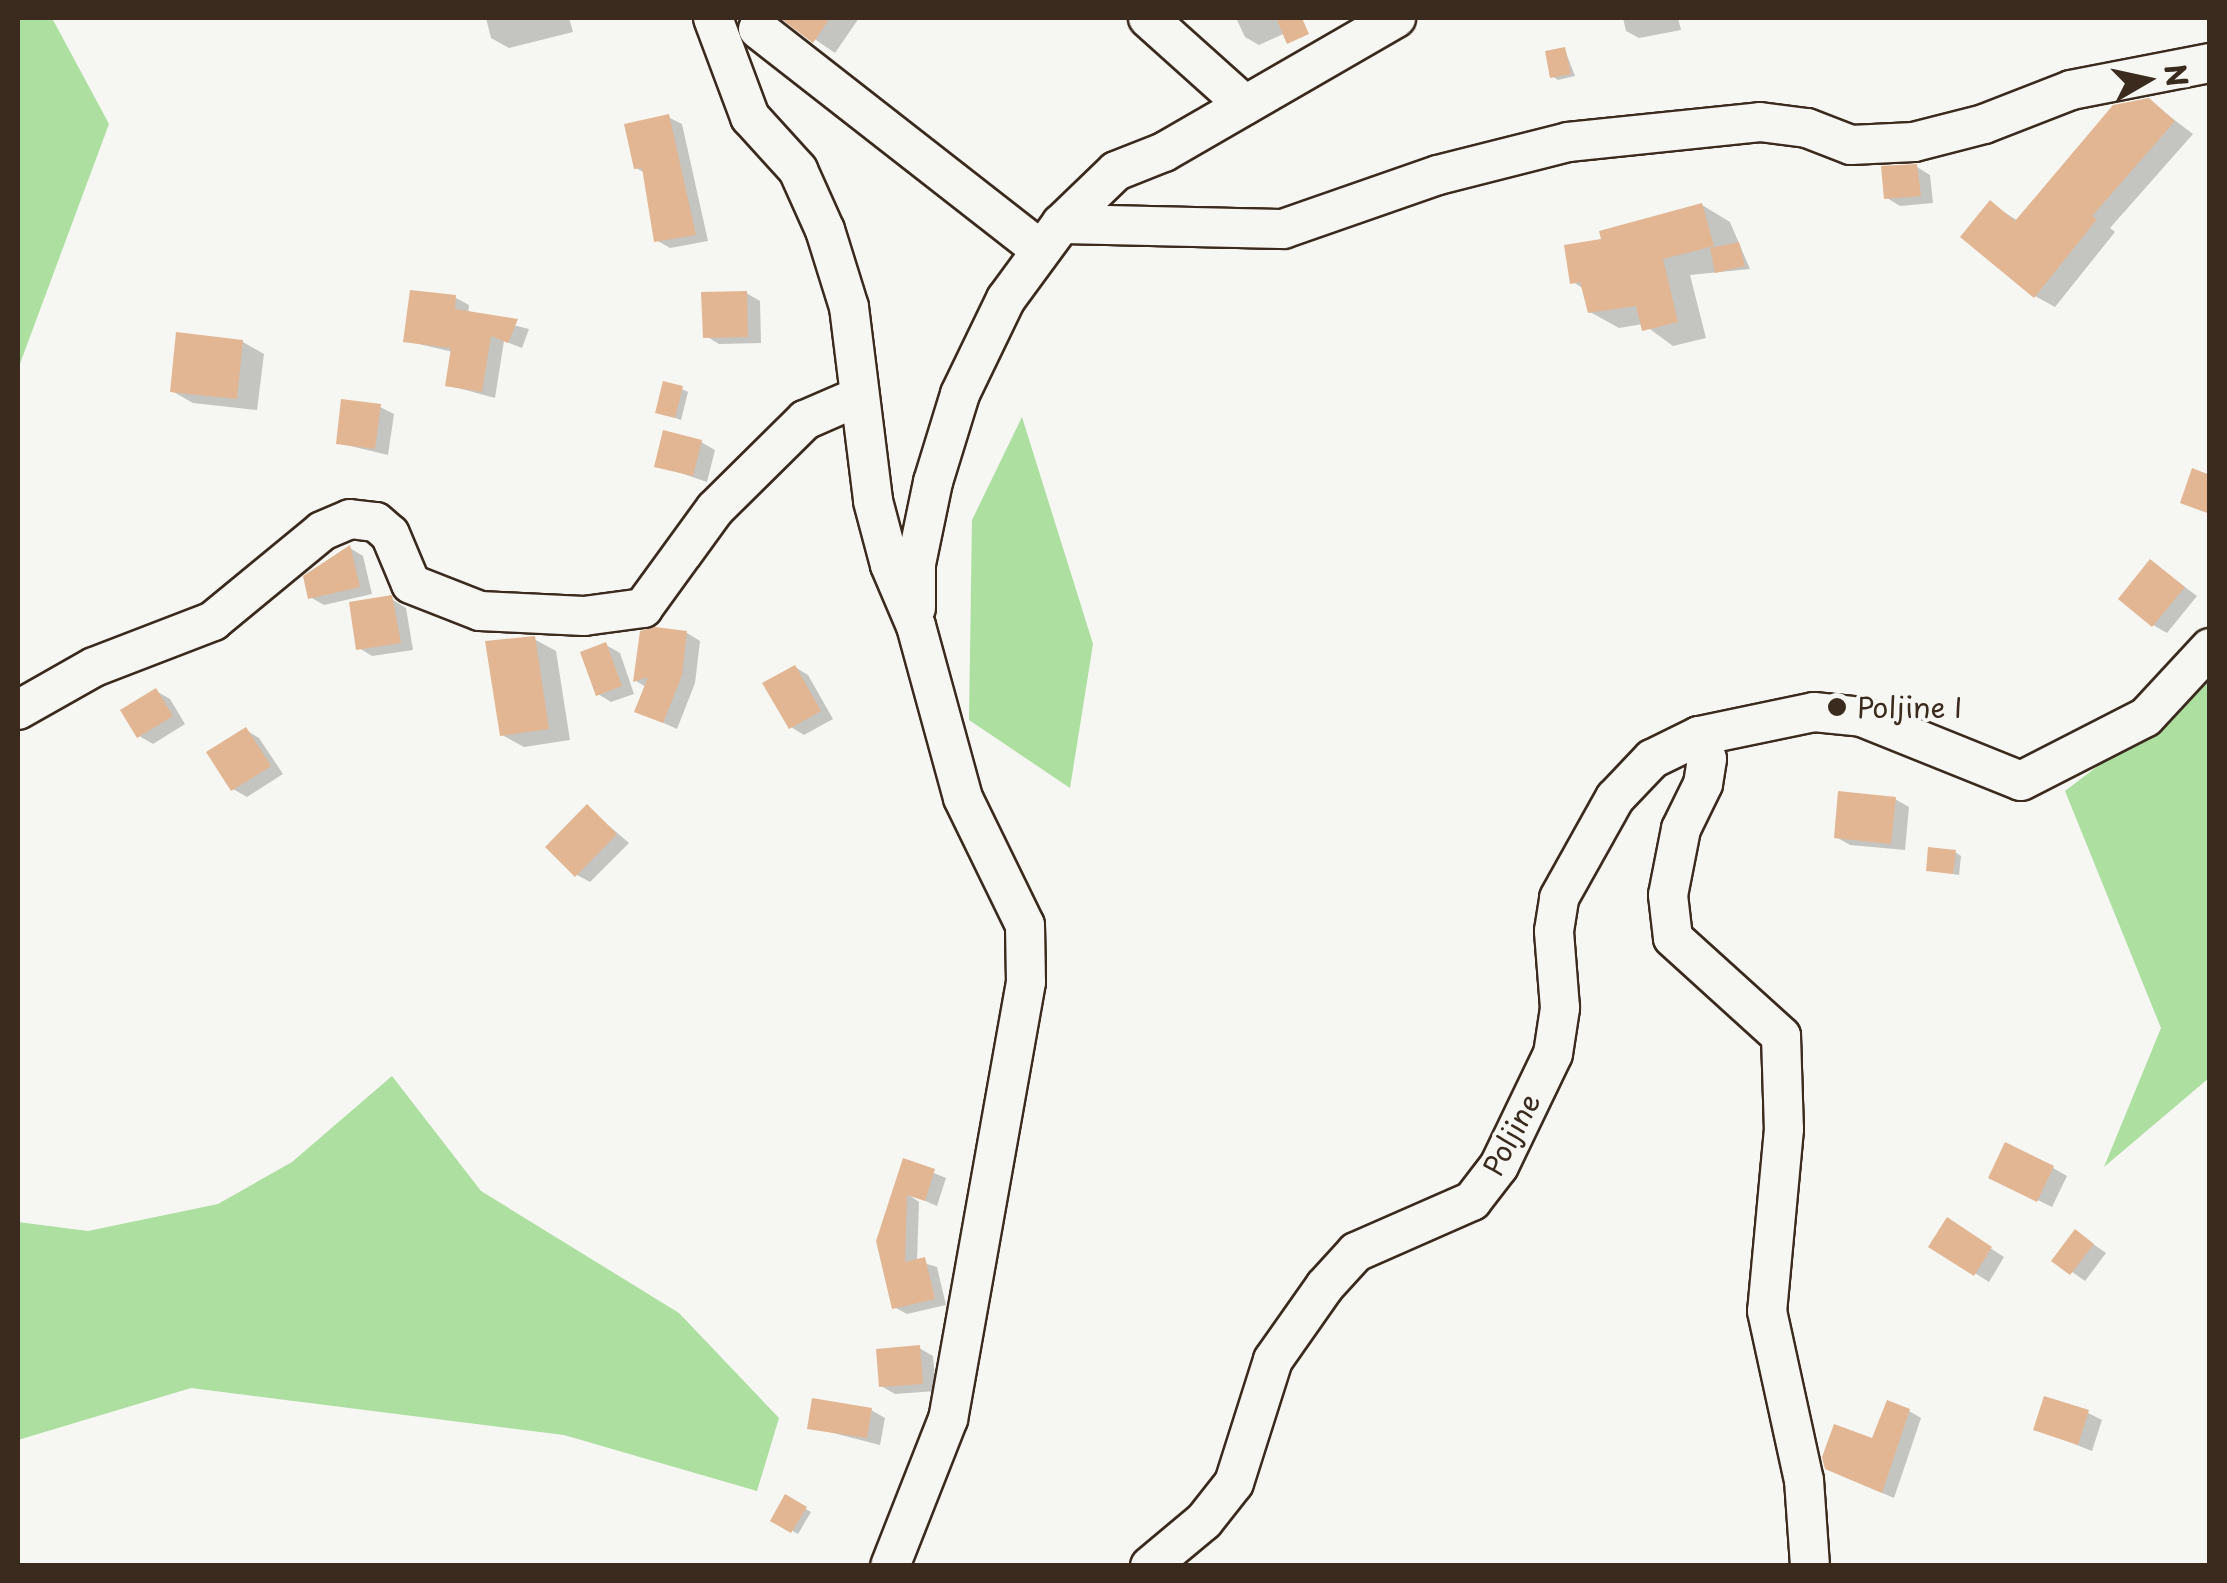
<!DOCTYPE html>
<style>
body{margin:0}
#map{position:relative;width:2227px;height:1583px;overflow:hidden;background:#f6f6f2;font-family:"Playpen Sans",sans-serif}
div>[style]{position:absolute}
.green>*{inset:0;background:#acdfa0}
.shadow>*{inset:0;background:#0003}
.building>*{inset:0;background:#e3b693}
.roads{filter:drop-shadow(2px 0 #3b2a1e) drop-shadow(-2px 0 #3b2a1e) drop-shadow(0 2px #3b2a1e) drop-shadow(0 -2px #3b2a1e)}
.minor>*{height:38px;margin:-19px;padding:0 19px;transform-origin:19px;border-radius:19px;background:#f6f6f2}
.dots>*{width:28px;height:28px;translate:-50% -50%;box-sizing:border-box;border:5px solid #f6f6f2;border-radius:50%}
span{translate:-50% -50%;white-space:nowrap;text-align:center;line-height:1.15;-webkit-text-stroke:8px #f6f6f2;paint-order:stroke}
.poi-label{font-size:28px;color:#3b2a1e}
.left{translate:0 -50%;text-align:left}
.street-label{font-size:28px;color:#3b2a1e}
.frame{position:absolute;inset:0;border:20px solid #3b2a1e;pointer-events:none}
.north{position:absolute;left:2097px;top:30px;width:100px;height:100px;-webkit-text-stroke:8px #f6f6f2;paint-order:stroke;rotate:81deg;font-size:28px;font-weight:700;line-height:40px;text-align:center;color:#3b2a1e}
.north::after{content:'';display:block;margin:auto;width:35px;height:45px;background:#3b2a1e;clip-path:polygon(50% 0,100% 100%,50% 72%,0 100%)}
</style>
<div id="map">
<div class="green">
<div style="clip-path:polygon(18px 18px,52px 18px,109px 124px,18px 369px)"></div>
<div style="clip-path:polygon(1022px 417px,1093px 644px,1070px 788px,969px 720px,972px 520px)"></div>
<div style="clip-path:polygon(2209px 681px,2209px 1078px,2104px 1167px,2161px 1028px,2065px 791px)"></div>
<div style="clip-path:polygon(392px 1076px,481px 1191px,679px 1313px,779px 1418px,757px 1491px,564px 1435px,191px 1388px,18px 1440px,18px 1222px,88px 1231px,218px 1204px,292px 1162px)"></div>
</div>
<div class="shadow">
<div style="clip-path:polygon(486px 18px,569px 18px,573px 32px,509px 48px,491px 38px)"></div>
<div style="clip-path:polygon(784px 18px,859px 18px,835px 53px)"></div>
<div style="clip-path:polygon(1236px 18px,1299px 18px,1303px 25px,1259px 45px,1245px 37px)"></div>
<div style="clip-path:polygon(1623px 18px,1678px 18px,1681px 30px,1639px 38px,1626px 31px)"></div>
<div style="clip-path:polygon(1565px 50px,1575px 76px,1558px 80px,1552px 76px)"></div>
<div style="clip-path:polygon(2148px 100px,2193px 134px,2110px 228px,2115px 232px,2055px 307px,2035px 296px,1990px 203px,2018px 221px)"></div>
<div style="clip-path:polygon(668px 117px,682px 124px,708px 241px,670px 248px,656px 240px,645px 173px,636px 168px)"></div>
<div style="clip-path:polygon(1917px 167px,1930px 175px,1933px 203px,1900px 206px,1887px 198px)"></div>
<div style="clip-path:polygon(1702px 205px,1730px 222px,1750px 269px,1690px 275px,1706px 338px,1673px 346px,1643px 324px,1619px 328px,1590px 312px,1584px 289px,1573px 282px,1604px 241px)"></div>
<div style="clip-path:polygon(746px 293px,760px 301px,761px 343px,719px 344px,706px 336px)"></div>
<div style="clip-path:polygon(456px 298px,469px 305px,468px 314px,529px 329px,522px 348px,504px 341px,495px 398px,447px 385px,453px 352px,406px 341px)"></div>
<div style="clip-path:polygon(243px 342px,264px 354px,257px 410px,193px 403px,172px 391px)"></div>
<div style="clip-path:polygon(682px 389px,688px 392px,681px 420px,658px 412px)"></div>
<div style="clip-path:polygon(380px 407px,394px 414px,388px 455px,338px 443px)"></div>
<div style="clip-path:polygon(701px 442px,715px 450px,707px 482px,657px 465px)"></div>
<div style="clip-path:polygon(350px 548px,363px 556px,372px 594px,324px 605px,310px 597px)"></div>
<div style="clip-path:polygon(2151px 562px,2197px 596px,2167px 633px,2153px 625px)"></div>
<div style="clip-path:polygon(393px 600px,406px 608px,413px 650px,372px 656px,359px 648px)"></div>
<div style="clip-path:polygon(687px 633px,700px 641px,695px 683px,677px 729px,637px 711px,646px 687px,636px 681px)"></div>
<div style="clip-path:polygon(534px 639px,556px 651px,570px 740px,524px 747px,502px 735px)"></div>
<div style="clip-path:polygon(606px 645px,620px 653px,634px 694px,611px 702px,598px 694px)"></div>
<div style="clip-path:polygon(795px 667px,808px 675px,833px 719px,804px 735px,791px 727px)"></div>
<div style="clip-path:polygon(156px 691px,170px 699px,185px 724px,153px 744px,139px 736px)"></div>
<div style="clip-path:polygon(246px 730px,259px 738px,283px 774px,247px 797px,233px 789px)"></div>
<div style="clip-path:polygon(1895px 799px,1909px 807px,1905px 850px,1850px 845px,1836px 837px)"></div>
<div style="clip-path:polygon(587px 807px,629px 843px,590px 882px,577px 875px)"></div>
<div style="clip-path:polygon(1955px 852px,1961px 856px,1959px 875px,1929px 870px)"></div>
<div style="clip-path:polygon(905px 1161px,946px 1178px,937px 1206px,905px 1192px,919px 1202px,917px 1261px,937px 1267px,946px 1305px,907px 1314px,894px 1307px)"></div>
<div style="clip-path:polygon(2053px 1168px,2067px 1176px,2052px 1207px,2005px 1184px)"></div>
<div style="clip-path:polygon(1961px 1229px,2004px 1257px,1989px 1282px,1932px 1246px)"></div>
<div style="clip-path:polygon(2076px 1232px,2106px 1253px,2085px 1281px,2055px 1260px)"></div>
<div style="clip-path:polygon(919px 1348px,933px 1356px,936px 1391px,895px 1394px,881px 1386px)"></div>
<div style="clip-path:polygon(871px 1410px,885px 1418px,880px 1445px,810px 1427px)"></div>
<div style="clip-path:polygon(1909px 1411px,1921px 1418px,1894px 1498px,1840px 1475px)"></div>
<div style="clip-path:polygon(2088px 1413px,2102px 1420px,2092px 1451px,2036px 1429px)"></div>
<div style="clip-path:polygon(786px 1498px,811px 1512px,798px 1534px,774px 1520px)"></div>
</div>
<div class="building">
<div style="clip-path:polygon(780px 18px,830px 18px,813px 43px)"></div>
<div style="clip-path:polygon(1276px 18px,1302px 18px,1309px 34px,1287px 44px)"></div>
<div style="clip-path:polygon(1565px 47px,1571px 74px,1550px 78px,1545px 51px)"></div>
<div style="clip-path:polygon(2149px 98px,2175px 121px,2092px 216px,2097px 219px,2034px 298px,1960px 237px,1990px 200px,2015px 221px,2113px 105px)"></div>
<div style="clip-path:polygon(669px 114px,696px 235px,654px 242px,642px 168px,634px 169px,624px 124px)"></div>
<div style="clip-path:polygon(1917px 164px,1921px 196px,1884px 199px,1881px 166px)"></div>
<div style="clip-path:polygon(1702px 203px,1714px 246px,1663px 259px,1678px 322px,1642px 331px,1636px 306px,1588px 313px,1580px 282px,1570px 284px,1564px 245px,1601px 239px,1599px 231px)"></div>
<div style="clip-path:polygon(1739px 242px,1745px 266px,1715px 273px,1710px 248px)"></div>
<div style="clip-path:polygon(410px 290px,456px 295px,455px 309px,518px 319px,508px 343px,491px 336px,482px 392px,445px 386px,451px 348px,403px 342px)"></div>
<div style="clip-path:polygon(747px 291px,748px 337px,703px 338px,701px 292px)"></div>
<div style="clip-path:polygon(176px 332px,243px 340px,237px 399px,170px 392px)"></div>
<div style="clip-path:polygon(663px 381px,683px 386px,675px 418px,655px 413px)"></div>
<div style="clip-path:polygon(341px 399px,381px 404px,375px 449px,336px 444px)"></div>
<div style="clip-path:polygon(663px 430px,702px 440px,693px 476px,654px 467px)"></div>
<div style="clip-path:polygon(2192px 468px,2210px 475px,2210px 514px,2180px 503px)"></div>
<div style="clip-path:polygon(350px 545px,360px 587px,308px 599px,303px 576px)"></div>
<div style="clip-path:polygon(2150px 559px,2185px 587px,2152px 627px,2118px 599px)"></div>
<div style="clip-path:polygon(392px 595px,401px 643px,356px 650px,349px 602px)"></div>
<div style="clip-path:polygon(655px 627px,687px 631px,682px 675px,663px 723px,634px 712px,648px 677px,633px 682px,640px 631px)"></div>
<div style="clip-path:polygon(535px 636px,549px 729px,500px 736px,485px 641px)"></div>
<div style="clip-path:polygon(606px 642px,622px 686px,596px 696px,580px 652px)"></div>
<div style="clip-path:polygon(795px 665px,821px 711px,789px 729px,762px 683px)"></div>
<div style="clip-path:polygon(156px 688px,173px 716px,137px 738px,120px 710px)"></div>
<div style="clip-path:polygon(246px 727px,271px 766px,231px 791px,206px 752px)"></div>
<div style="clip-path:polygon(1838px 791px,1896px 797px,1891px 844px,1834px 838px)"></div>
<div style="clip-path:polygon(587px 804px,617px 834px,575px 877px,545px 847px)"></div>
<div style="clip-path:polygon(1928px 847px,1956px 850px,1953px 874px,1926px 871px)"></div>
<div style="clip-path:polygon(2005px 1142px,2054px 1166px,2037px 1202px,1988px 1178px)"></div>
<div style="clip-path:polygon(903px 1158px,935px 1169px,925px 1201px,907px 1195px,905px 1262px,925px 1257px,935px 1299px,892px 1309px,876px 1241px)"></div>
<div style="clip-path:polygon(1947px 1217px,1992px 1247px,1974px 1276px,1928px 1247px)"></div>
<div style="clip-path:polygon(2075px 1229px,2094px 1244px,2070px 1275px,2051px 1261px)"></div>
<div style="clip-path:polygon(920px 1345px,923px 1384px,879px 1387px,876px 1349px)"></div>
<div style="clip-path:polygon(2044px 1396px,2089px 1410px,2078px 1445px,2033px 1430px)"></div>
<div style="clip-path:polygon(812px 1398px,872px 1408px,867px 1438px,807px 1429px)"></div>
<div style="clip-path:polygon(1887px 1400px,1910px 1409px,1882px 1493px,1825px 1469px,1822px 1457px,1834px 1424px,1872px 1438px)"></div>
<div style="clip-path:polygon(785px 1494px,807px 1507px,791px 1533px,770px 1521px)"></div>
</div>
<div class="roads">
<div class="minor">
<div style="left:713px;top:18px;width:106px;rotate:69.5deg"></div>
<div style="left:750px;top:117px;width:72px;rotate:47.8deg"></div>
<div style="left:798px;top:170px;width:66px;rotate:65.8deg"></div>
<div style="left:825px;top:230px;width:81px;rotate:72.7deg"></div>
<div style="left:849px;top:307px;width:195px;rotate:82.9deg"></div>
<div style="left:873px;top:501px;width:66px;rotate:75.1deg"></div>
<div style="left:890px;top:565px;width:66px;rotate:66.9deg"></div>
<div style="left:916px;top:626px;width:178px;rotate:74.7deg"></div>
<div style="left:963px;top:798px;width:141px;rotate:64deg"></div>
<div style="left:1025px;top:925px;width:57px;rotate:89deg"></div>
<div style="left:1026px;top:982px;width:444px;rotate:100.1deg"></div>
<div style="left:948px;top:1419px;width:158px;rotate:111.5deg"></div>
<div style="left:1148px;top:18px;width:130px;rotate:41.9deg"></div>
<div style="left:758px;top:29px;width:359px;rotate:38deg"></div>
<div style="left:1061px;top:224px;width:76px;rotate:-43.9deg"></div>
<div style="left:1116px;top:171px;width:52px;rotate:-21.6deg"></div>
<div style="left:1164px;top:152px;width:268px;rotate:-30deg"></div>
<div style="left:916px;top:608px;width:44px;rotate:-90deg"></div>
<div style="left:916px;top:564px;width:84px;rotate:-78.3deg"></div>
<div style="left:933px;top:482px;width:92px;rotate:-72.9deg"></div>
<div style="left:960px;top:394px;width:106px;rotate:-64.2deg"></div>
<div style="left:1006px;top:299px;width:93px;rotate:-53.7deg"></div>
<div style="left:1061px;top:224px;width:222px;rotate:1.3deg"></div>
<div style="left:1283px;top:229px;width:164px;rotate:-19.2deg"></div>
<div style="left:1438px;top:175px;width:134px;rotate:-14.2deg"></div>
<div style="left:1568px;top:142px;width:193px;rotate:-5.9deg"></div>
<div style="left:1760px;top:122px;width:47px;rotate:7.3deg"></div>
<div style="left:1807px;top:128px;width:47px;rotate:21.1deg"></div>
<div style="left:1851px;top:145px;width:63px;rotate:-2.7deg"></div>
<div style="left:1914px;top:142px;width:72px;rotate:-14.4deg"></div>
<div style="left:1984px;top:124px;width:93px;rotate:-21.3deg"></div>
<div style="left:2071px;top:90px;width:142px;rotate:-11deg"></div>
<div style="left:18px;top:710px;width:87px;rotate:-29.5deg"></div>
<div style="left:94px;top:667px;width:128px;rotate:-21.1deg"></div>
<div style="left:213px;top:621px;width:141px;rotate:-39.5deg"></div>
<div style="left:322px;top:531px;width:30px;rotate:-23deg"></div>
<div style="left:350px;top:519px;width:26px;rotate:7deg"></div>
<div style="left:376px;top:522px;width:18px;rotate:41deg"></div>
<div style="left:390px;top:534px;width:54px;rotate:67.2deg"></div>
<div style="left:411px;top:584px;width:74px;rotate:21.4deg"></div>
<div style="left:480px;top:611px;width:104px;rotate:2.8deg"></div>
<div style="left:584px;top:616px;width:60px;rotate:-7.7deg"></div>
<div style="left:643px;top:608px;width:122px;rotate:-54deg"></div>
<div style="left:715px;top:509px;width:127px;rotate:-44.7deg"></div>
<div style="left:805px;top:420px;width:58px;rotate:-23.5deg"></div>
<div style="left:1699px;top:736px;width:24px;rotate:71deg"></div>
<div style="left:1707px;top:759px;width:25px;rotate:99deg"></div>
<div style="left:1703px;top:784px;width:50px;rotate:116.1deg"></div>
<div style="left:1681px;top:829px;width:67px;rotate:101.1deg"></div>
<div style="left:1668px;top:895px;width:43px;rotate:83.4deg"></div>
<div style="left:1673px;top:938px;width:146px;rotate:42.2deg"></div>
<div style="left:1781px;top:1036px;width:93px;rotate:88.2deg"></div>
<div style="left:1784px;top:1129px;width:183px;rotate:95.3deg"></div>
<div style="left:1767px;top:1311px;width:173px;rotate:77.7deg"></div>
<div style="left:1804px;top:1480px;width:86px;rotate:86deg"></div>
<div style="left:1150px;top:1566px;width:70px;rotate:-39.8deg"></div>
<div style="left:1204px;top:1521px;width:48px;rotate:-51.7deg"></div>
<div style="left:1234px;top:1483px;width:129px;rotate:-72.4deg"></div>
<div style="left:1273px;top:1360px;width:90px;rotate:-54.9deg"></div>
<div style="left:1325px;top:1286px;width:46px;rotate:-47.6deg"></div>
<div style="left:1356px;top:1252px;width:127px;rotate:-23.7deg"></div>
<div style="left:1472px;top:1201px;width:44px;rotate:-52.4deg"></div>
<div style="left:1499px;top:1166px;width:124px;rotate:-64.3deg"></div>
<div style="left:1553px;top:1054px;width:47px;rotate:-81.3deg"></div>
<div style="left:1560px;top:1008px;width:77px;rotate:-94.5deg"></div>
<div style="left:1554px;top:931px;width:33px;rotate:-81deg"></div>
<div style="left:1559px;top:898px;width:115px;rotate:-60.8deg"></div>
<div style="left:1615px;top:798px;width:54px;rotate:-46.5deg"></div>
<div style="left:1652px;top:759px;width:52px;rotate:-26.1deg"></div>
<div style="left:1699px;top:736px;width:117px;rotate:-11.8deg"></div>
<div style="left:1814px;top:712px;width:48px;rotate:5.9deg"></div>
<div style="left:1862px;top:717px;width:171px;rotate:21.9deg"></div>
<div style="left:2021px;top:781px;width:140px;rotate:-27.1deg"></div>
<div style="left:2146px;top:717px;width:94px;rotate:-47.2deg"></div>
</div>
</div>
<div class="dots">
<div style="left:1837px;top:707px;background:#3b2a1e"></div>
</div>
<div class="poi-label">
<span class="left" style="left:1857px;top:707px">Poljine I</span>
</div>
<div class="street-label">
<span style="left:1511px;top:1134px;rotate:-62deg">Poljine</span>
</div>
<div class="frame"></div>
<div class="north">N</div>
</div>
